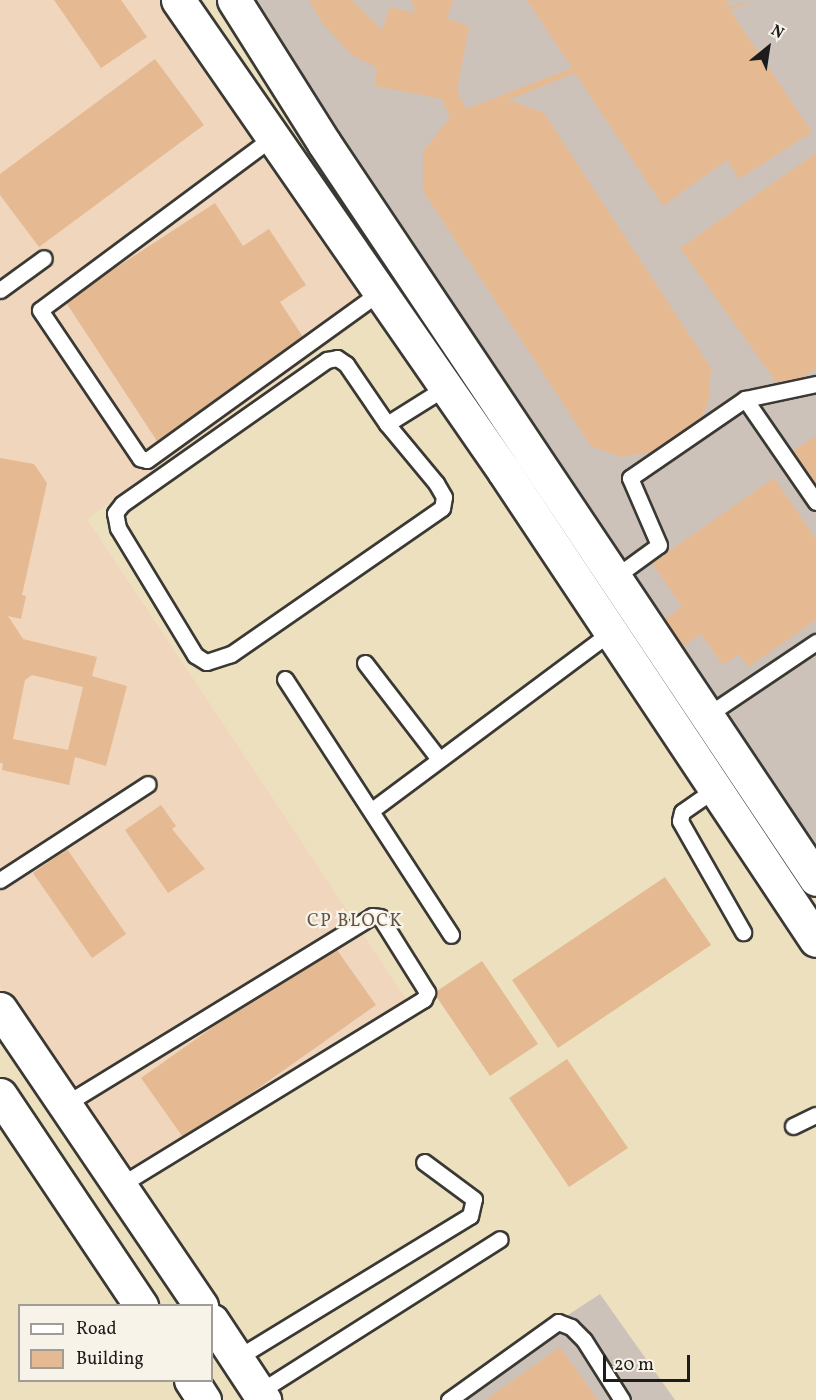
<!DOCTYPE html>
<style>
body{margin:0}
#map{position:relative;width:816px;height:1400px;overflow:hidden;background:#ece0be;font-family:Vollkorn,serif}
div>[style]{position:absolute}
.built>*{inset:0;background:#efd6bc}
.industrial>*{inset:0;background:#cdc2b9}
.building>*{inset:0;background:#e5ba93}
.roads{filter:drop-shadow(2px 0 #3b3934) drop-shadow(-2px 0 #3b3934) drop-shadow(0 2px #3b3934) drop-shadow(0 -2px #3b3934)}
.service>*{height:15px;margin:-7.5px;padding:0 7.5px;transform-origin:7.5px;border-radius:7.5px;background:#fff}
.tertiary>*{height:33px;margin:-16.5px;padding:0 16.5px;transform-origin:16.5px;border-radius:16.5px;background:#fff}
span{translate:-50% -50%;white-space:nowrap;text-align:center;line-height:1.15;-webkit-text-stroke:4.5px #f7f3e8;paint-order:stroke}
.neighbourhood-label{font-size:18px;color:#625346;letter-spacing:1.5px}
.legend{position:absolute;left:18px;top:1304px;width:195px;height:78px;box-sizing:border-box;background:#f7f3e8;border:2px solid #9f9d96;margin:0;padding:8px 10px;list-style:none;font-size:18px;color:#1c1c1c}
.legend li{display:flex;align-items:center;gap:12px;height:30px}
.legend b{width:30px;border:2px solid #9f9d96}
.north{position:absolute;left:738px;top:18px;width:60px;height:60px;-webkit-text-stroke:4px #f7f3e8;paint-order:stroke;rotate:30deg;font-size:16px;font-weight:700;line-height:24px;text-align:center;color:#1c1c1c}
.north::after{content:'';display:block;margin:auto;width:21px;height:27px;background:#1c1c1c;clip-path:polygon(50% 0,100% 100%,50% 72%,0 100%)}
.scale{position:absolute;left:603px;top:1355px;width:87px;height:27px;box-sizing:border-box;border:3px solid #1c1c1c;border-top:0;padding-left:8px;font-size:18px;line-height:21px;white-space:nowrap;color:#1c1c1c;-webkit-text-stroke:4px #f7f3e8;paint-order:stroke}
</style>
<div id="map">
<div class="built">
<div style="clip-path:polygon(0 0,169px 0,374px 311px,87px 519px,408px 1002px,135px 1184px,0 987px)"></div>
</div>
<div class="industrial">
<div style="clip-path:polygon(244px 0,816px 0,816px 853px)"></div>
<div style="clip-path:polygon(600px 1294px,675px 1400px,439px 1400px)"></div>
</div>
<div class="building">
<div style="clip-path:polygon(54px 0,121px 0,147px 37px,101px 68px)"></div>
<div style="clip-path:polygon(309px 0,352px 0,382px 30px,390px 7px,416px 13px,411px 0,453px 0,447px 19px,469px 26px,457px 91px,466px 109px,572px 68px,527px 0,731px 0,726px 4px,728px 7px,754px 0,730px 10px,812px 132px,739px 179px,727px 160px,663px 206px,575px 73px,509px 100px,544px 113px,711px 368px,708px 405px,687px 438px,658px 451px,621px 457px,591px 446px,423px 191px,423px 151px,450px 118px,442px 99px,375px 86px,377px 68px,352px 55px,323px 24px)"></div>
<div style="clip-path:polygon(155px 59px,204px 125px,39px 247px,0 195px,0 174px)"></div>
<div style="clip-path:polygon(816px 153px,816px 368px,782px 390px,680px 248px)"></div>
<div style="clip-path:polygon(215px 203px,243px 246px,269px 229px,306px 285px,280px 302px,307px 343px,157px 441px,65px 301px)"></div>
<div style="clip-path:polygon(816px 436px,816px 484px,793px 451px)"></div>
<div style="clip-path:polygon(evenodd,0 458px,34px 464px,47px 483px,22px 595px,26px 596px,21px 619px,8px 616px,23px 639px,97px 657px,92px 676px,127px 686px,106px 766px,75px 757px,69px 785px,2px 770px,3px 763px,0 763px,0 458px,32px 675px,83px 687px,68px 750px,13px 739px,25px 680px,32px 675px)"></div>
<div style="clip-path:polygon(774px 478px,816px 539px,816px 620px,748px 667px,739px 654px,723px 665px,701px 634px,680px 649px,661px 621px,682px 607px,652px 563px)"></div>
<div style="clip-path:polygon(161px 805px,176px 826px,172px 829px,205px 869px,168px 893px,125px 830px)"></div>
<div style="clip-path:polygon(67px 849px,126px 934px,92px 958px,33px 873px)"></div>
<div style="clip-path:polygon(665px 877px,711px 945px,558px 1048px,512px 980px)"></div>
<div style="clip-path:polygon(332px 943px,376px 1005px,185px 1140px,141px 1078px)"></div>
<div style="clip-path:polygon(482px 961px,538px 1044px,490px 1076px,434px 993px)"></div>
<div style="clip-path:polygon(567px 1059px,628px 1148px,569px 1187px,509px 1098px)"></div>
<div style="clip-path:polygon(560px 1347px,598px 1400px,485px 1400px)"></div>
</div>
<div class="roads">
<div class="service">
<div style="left:273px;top:137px;width:290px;rotate:143.4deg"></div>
<div style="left:40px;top:310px;width:179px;rotate:56deg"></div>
<div style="left:140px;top:458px;width:7px;rotate:16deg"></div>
<div style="left:147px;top:460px;width:287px;rotate:-35.8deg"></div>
<div style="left:0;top:290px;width:54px;rotate:-36deg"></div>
<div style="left:745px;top:399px;width:73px;rotate:-11.9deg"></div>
<div style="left:387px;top:424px;width:77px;rotate:50.3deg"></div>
<div style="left:436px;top:483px;width:16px;rotate:60deg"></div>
<div style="left:444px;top:497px;width:11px;rotate:100deg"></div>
<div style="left:442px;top:508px;width:257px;rotate:145.3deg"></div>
<div style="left:231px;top:654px;width:26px;rotate:162deg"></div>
<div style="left:206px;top:662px;width:13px;rotate:-148deg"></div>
<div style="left:195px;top:655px;width:149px;rotate:-121.2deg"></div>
<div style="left:118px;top:528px;width:15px;rotate:-101deg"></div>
<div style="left:115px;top:513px;width:11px;rotate:-52deg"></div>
<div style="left:122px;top:504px;width:251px;rotate:-35.1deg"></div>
<div style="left:327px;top:360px;width:10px;rotate:-11deg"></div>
<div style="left:337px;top:358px;width:11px;rotate:34deg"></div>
<div style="left:346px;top:364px;width:73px;rotate:55.7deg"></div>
<div style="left:387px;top:424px;width:70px;rotate:-32.1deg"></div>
<div style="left:615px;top:577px;width:54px;rotate:-36deg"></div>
<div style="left:659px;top:545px;width:73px;rotate:-113.4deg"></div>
<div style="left:630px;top:478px;width:140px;rotate:-34.5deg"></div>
<div style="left:745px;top:399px;width:125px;rotate:55.4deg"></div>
<div style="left:365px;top:663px;width:121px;rotate:52.4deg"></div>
<div style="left:285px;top:679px;width:305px;rotate:57deg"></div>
<div style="left:706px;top:716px;width:133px;rotate:-33.9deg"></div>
<div style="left:715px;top:789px;width:40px;rotate:145.1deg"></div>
<div style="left:682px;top:812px;width:9px;rotate:103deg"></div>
<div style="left:680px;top:821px;width:128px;rotate:60.4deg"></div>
<div style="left:372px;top:810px;width:298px;rotate:-36.7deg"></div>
<div style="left:0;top:880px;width:176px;rotate:-33deg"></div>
<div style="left:64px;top:1105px;width:361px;rotate:-31.5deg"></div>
<div style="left:372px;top:916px;width:8px;rotate:7deg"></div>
<div style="left:380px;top:917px;width:89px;rotate:57.9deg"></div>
<div style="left:427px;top:992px;width:8px;rotate:113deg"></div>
<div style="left:424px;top:999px;width:358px;rotate:148.5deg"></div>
<div style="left:793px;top:1126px;width:25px;rotate:-26deg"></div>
<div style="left:237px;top:1358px;width:273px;rotate:-31.4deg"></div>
<div style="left:470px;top:1216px;width:17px;rotate:-77deg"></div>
<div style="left:474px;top:1199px;width:62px;rotate:-143.5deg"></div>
<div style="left:259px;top:1392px;width:285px;rotate:-32.4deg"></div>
<div style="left:449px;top:1400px;width:134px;rotate:-35.6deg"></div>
<div style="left:558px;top:1322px;width:14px;rotate:21deg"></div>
<div style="left:571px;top:1327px;width:18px;rotate:45deg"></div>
<div style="left:584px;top:1340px;width:71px;rotate:57.7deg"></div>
</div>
<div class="tertiary">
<div style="left:178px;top:0;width:573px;rotate:55.31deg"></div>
<div style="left:504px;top:471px;width:563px;rotate:56.37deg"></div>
<div style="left:234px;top:0;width:169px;rotate:57.8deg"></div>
<div style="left:324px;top:143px;width:885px;rotate:56.24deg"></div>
<div style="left:0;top:1009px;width:359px;rotate:55.9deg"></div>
<div style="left:0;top:1095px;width:254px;rotate:56.2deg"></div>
<div style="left:212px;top:1321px;width:95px;rotate:56.6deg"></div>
<div style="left:191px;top:1380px;width:24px;rotate:57deg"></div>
</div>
</div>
<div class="neighbourhood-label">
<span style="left:355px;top:922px">CP BLOCK</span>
</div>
<ul class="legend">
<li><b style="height:8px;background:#fff"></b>Road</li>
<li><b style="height:16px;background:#e5ba93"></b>Building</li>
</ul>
<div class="north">N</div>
<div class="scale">20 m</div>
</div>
